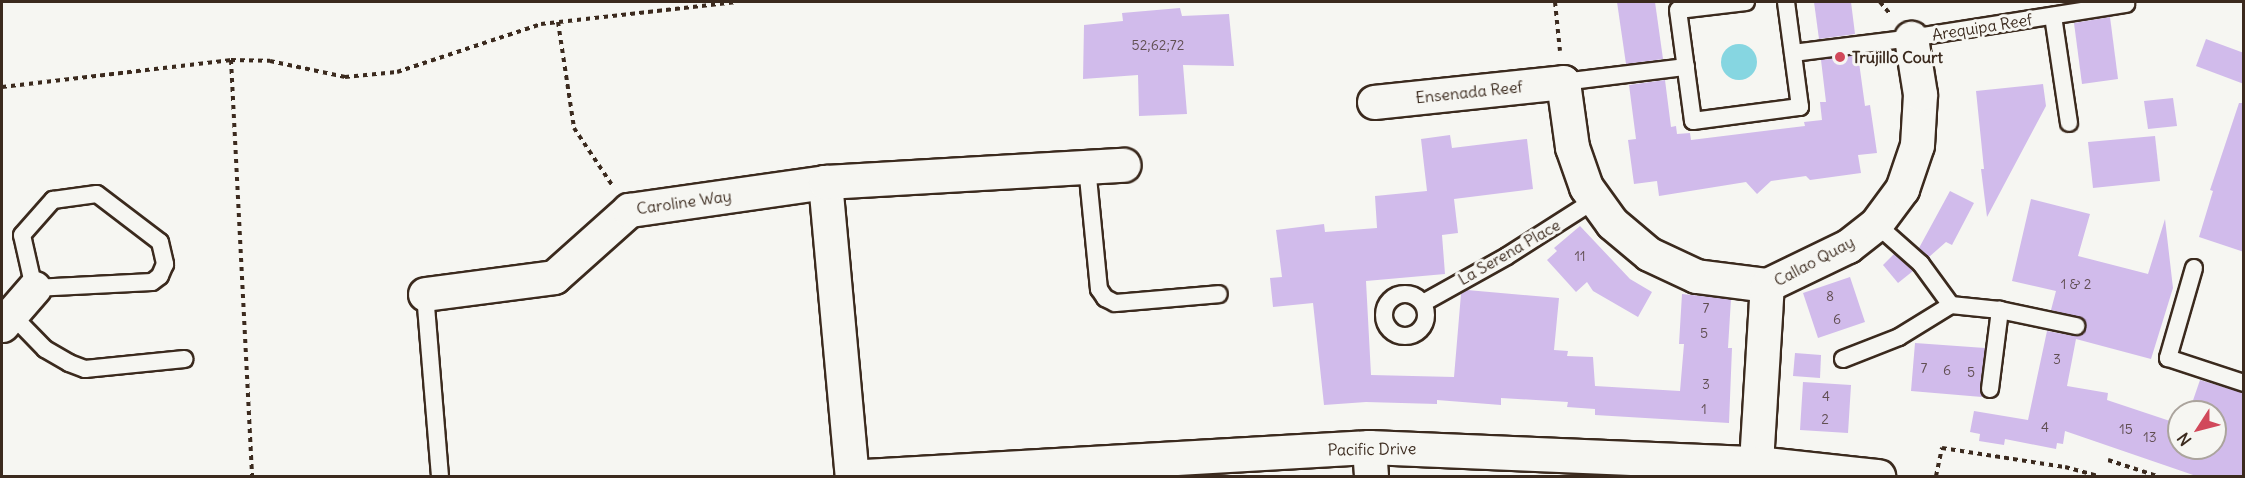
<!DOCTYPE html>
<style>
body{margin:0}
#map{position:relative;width:2245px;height:478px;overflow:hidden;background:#f6f6f2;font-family:Delius,sans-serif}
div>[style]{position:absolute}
.water>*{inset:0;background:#86d6e1}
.round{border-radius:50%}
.building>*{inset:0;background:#d1bbeb}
.path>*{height:4px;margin-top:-2px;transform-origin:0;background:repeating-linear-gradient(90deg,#3b2a1e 0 4.5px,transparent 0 9px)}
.roads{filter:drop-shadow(2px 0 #3b2a1e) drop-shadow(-2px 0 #3b2a1e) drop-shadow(0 2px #3b2a1e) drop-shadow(0 -2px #3b2a1e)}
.lane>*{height:16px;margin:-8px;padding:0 8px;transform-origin:8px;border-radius:8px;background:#f6f6f2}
.lane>.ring{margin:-8px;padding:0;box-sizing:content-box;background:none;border:16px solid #f6f6f2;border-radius:50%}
.street>*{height:33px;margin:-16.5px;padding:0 16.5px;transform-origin:16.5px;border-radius:16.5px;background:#f6f6f2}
.dots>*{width:16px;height:16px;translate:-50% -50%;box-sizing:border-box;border:3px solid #f6f6f2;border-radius:50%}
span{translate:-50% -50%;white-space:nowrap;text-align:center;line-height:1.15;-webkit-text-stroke:6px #f6f6f2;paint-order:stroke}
.number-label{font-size:14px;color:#604e51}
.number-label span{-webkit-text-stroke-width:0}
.street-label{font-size:16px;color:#3b2a1e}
.poi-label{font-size:16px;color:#3b2a1e;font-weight:700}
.left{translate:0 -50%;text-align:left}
.frame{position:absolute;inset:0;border:3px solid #3b2a1e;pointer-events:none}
.north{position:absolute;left:2167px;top:400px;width:60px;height:60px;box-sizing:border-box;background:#f6f6f2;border:2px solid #aba49d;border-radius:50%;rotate:234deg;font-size:16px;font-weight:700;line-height:24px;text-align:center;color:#3b2a1e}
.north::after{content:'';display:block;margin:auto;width:21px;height:27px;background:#d1495b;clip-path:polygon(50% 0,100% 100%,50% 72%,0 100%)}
</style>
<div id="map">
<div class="water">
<div class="round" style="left:1721px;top:44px;width:36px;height:36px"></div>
</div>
<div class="building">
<div style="clip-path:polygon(1617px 2px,1655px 2px,1663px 59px,1626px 64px)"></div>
<div style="clip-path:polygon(1814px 2px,1851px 2px,1855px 34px,1819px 39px)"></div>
<div style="clip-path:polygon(1180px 8px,1182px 16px,1229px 14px,1234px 66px,1183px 65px,1187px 114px,1139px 116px,1138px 75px,1083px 79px,1084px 25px,1123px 21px,1122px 13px)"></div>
<div style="clip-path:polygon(2110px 17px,2118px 79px,2082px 84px,2074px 23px)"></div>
<div style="clip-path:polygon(2206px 39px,2244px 53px,2244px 84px,2196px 66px)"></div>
<div style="clip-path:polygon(1858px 55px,1865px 106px,1870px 105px,1877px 153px,1858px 155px,1861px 173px,1810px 180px,1806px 176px,1771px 181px,1757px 194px,1746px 182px,1659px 196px,1657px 181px,1634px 184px,1628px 140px,1636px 139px,1629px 85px,1665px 80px,1671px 127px,1676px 126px,1677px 134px,1690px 133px,1691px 140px,1805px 126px,1804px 122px,1822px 120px,1820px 102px,1826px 102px,1821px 60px)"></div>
<div style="clip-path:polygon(2043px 84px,2046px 106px,1987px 217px,1981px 169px,1984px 169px,1976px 91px)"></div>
<div style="clip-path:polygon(2173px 98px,2177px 126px,2148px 129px,2144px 101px)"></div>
<div style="clip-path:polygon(2239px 103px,2244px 103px,2244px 252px,2199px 237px,2213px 191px,2210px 190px)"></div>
<div style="clip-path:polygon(1450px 135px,1452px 148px,1527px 139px,1533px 189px,1454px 199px,1458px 233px,1442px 235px,1445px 274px,1366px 281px,1371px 375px,1454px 377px,1461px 294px,1467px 290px,1559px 298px,1554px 350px,1568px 351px,1567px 356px,1593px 357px,1595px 386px,1680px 391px,1684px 344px,1679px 344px,1682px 294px,1731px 299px,1728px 348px,1732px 348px,1729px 423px,1595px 415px,1595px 409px,1567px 407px,1568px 402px,1501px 398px,1501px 405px,1437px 400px,1437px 404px,1366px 402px,1324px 405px,1313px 303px,1273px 307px,1270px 278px,1282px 277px,1276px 230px,1324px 224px,1325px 232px,1377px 228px,1375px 196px,1427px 191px,1421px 139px)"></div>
<div style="clip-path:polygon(2155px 136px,2160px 181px,2093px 188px,2088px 142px)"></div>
<div style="clip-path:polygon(1950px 191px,1974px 203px,1952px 245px,1946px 242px,1929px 257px,1919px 248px)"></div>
<div style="clip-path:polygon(2031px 199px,2090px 214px,2078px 256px,2148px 274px,2165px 219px,2173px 288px,2151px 359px,2076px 339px,2067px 386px,2108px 393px,2107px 400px,2179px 424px,2179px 448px,2215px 448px,2215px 412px,2189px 412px,2200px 380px,2244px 393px,2244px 477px,2199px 477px,2065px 431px,2063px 444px,2057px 443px,2056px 449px,2005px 439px,2004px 445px,1979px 441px,1980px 434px,1970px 432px,1974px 411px,2028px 420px,2047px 331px,2074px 336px,2080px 336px,2086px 329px,2083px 318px,2051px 310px,2056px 291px,2012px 281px)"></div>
<div style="clip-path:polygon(1580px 226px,1630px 279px,1652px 292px,1638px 317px,1593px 291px,1587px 282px,1576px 292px,1547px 260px,1557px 251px,1554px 248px)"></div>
<div style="clip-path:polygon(1894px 254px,1913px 271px,1898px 283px,1883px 265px)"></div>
<div style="clip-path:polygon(1850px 277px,1865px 322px,1818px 338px,1803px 293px)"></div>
<div style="clip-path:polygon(1915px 343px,1985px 348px,1980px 388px,1982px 397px,1911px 391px)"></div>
<div style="clip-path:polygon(1795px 353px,1821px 355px,1820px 378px,1793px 376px)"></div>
<div style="clip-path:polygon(1803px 382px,1851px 385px,1848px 433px,1800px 430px)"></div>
</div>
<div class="path">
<div style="left:1555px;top:2px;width:49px;rotate:84.2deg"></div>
<div style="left:1880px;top:2px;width:17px;rotate:50deg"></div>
<div style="left:558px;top:22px;width:107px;rotate:81.4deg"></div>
<div style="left:574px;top:128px;width:69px;rotate:56.3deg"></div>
<div style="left:231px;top:60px;width:417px;rotate:87.1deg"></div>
<div style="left:2px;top:87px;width:231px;rotate:-6.7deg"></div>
<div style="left:231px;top:60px;width:39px;rotate:1deg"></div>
<div style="left:270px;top:61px;width:77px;rotate:12deg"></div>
<div style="left:345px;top:77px;width:52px;rotate:-5.5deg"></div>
<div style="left:397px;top:72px;width:152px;rotate:-18.4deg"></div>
<div style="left:541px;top:24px;width:197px;rotate:-6.4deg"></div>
<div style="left:2108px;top:460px;width:52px;rotate:18.1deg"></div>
<div style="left:1936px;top:476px;width:29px;rotate:-78deg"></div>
<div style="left:1942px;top:448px;width:124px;rotate:8.8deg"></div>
<div style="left:2065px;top:467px;width:35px;rotate:15deg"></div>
</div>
<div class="roads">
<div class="lane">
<div style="left:1746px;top:2px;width:68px;rotate:173.3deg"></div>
<div style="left:1678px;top:10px;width:112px;rotate:82.3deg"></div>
<div style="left:1693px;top:121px;width:108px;rotate:-7.5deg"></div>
<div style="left:1800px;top:107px;width:106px;rotate:-97.6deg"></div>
<div style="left:2053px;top:16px;width:108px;rotate:81.5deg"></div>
<div style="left:1793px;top:53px;width:119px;rotate:-7.2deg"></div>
<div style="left:1911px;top:38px;width:218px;rotate:-9deg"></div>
<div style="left:1563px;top:82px;width:124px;rotate:-7deg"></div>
<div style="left:1087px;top:167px;width:123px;rotate:84.4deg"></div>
<div style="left:1099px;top:289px;width:11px;rotate:56deg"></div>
<div style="left:1105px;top:298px;width:11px;rotate:27deg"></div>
<div style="left:1115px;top:303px;width:104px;rotate:-4.9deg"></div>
<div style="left:97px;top:194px;width:79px;rotate:37.3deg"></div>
<div style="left:160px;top:242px;width:23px;rotate:77deg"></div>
<div style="left:165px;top:264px;width:13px;rotate:113deg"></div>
<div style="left:160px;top:276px;width:10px;rotate:143deg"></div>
<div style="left:152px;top:282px;width:118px;rotate:177.1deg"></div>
<div style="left:34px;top:288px;width:54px;rotate:-102.8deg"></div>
<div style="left:22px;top:235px;width:47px;rotate:-48.5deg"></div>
<div style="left:53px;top:200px;width:44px;rotate:-7.8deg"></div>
<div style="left:1876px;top:224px;width:60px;rotate:41.6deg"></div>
<div style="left:1921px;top:264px;width:51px;rotate:53.8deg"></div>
<div style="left:1951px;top:305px;width:49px;rotate:5.8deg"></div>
<div style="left:2194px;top:268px;width:94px;rotate:106.1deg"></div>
<div style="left:2168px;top:358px;width:80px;rotate:18.2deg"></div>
<div class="ring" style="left:1384px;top:294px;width:26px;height:26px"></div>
<div style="left:425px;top:294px;width:183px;rotate:85.3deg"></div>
<div style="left:1423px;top:303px;width:96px;rotate:-29.2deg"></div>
<div style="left:1507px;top:256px;width:104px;rotate:-32.5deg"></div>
<div style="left:11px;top:314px;width:49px;rotate:45.8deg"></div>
<div style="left:45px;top:349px;width:28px;rotate:30deg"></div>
<div style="left:69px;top:363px;width:17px;rotate:21deg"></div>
<div style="left:85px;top:369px;width:100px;rotate:-5.7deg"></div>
<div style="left:1843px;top:359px;width:60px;rotate:-21.4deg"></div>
<div style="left:1899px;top:337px;width:61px;rotate:-31.6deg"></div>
<div style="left:1990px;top:389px;width:80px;rotate:-82.8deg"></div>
<div style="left:2000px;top:310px;width:78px;rotate:11.9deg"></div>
</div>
<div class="street">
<div style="left:1374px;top:102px;width:190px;rotate:-6deg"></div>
<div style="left:1563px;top:82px;width:66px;rotate:82.1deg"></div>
<div style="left:1572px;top:147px;width:42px;rotate:70.7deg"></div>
<div style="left:1586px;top:187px;width:44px;rotate:54.2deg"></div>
<div style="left:1612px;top:223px;width:48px;rotate:40deg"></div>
<div style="left:1649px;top:254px;width:52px;rotate:25.1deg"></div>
<div style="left:1696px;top:276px;width:72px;rotate:7.2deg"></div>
<div style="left:1767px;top:285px;width:90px;rotate:-25.7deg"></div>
<div style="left:1848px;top:246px;width:36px;rotate:-38deg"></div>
<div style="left:1876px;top:224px;width:44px;rotate:-53.4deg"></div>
<div style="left:1902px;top:189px;width:46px;rotate:-71.2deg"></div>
<div style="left:1917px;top:145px;width:51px;rotate:-86.6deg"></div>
<div style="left:1920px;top:94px;width:57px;rotate:-99.1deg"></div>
<div style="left:825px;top:182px;width:295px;rotate:84.8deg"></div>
<div style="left:425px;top:294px;width:130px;rotate:-7.5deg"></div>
<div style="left:554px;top:277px;width:101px;rotate:-41.8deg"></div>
<div style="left:629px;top:210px;width:198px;rotate:-8.1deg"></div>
<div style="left:825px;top:182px;width:299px;rotate:-3.3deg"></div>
<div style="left:2px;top:325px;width:49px;rotate:-49.1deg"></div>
<div style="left:1369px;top:447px;width:29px;rotate:86deg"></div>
<div style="left:1756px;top:463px;width:178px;rotate:-86.5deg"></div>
<div style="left:865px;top:476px;width:505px;rotate:-3.29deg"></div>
<div style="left:1369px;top:447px;width:387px;rotate:2.4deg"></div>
<div style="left:1756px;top:463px;width:123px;rotate:6.1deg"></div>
</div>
</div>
<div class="dots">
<div style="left:1840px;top:57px;background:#d1495b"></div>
</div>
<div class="number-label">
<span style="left:1158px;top:45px">52;62;72</span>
<span style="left:1580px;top:256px">11</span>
<span style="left:2076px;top:284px">1 &amp; 2</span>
<span style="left:1830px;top:296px">8</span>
<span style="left:1706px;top:308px">7</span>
<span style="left:1837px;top:319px">6</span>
<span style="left:1704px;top:333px">5</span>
<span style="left:2057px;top:359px">3</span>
<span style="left:1924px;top:368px">7</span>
<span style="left:1947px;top:370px">6</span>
<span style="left:1971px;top:372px">5</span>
<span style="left:1706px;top:384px">3</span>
<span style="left:1826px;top:396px">4</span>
<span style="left:1704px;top:409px">1</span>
<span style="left:1825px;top:419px">2</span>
<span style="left:2045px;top:427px">4</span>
<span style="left:2126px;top:429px">15</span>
<span style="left:2150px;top:437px">13</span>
</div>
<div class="street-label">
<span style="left:1982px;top:27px;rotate:-9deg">Arequipa Reef</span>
<span style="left:1469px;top:92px;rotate:-6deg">Ensenada Reef</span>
<span style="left:684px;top:202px;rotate:-8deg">Caroline Way</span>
<span style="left:1509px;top:252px;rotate:-30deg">La Serena Place</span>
<span style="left:1814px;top:261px;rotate:-28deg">Callao Quay</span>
<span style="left:1372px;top:449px;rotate:-1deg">Pacific Drive</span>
</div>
<div class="poi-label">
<span class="left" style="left:1852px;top:57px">Trujillo Court</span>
</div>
<div class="frame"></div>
<div class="north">N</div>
</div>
